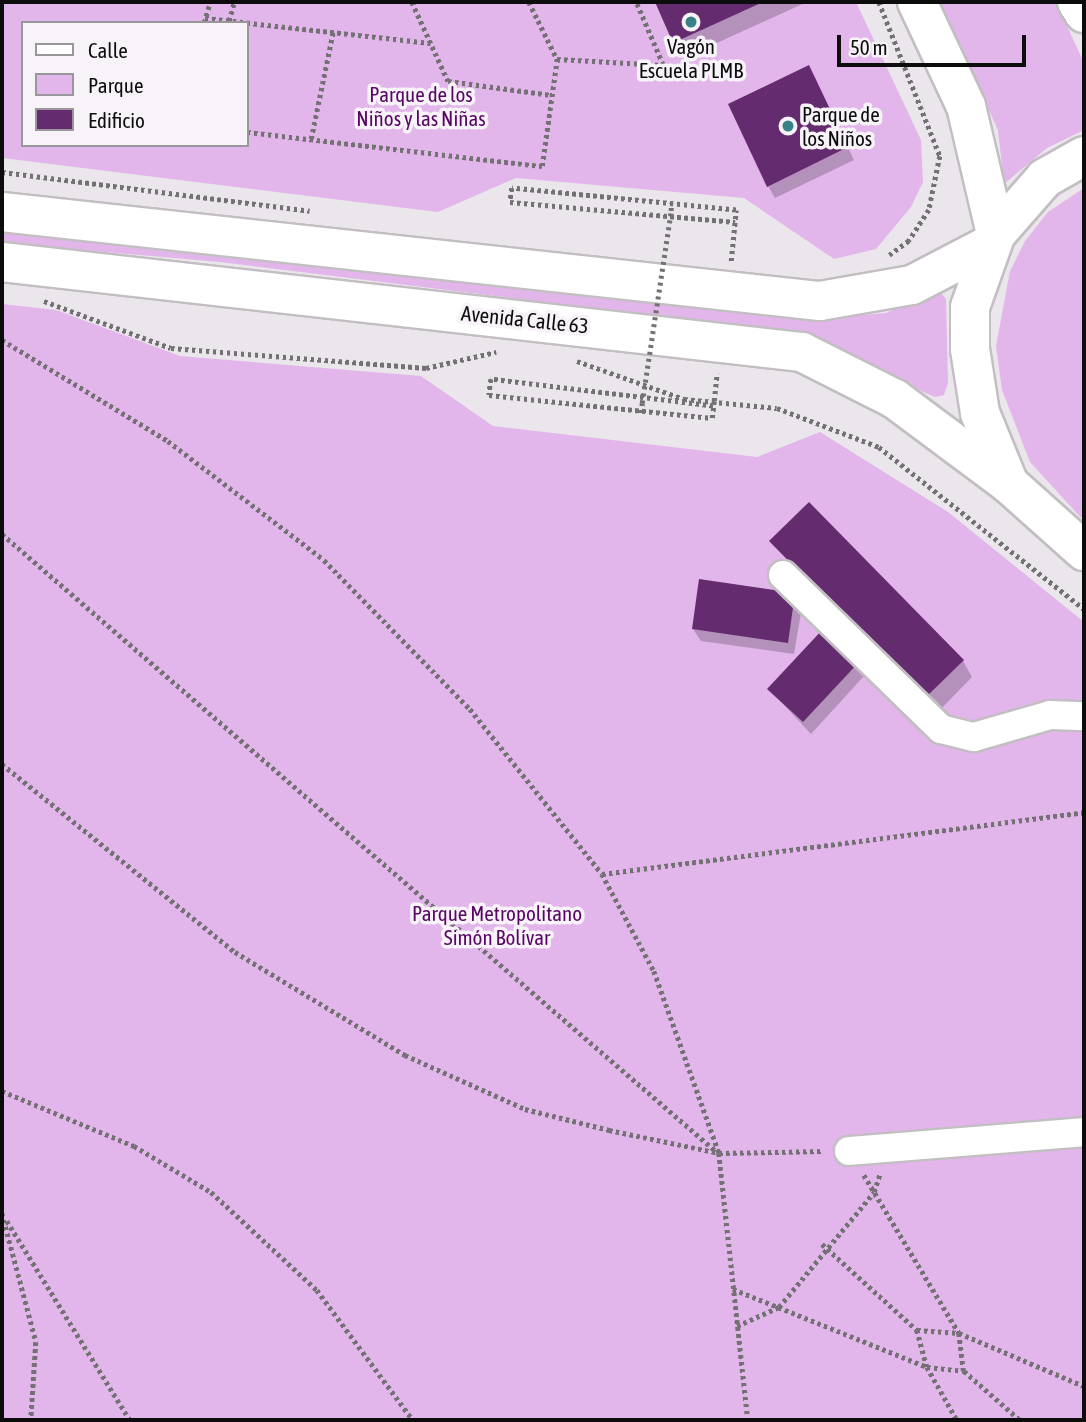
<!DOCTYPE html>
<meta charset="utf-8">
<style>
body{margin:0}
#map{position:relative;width:1086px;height:1422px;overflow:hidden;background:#eae6eb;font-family:"Asap Condensed",sans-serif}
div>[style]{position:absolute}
.green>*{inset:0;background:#e2b6ea}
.shadow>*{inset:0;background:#0003}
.building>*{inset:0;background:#642b6f}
.path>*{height:4.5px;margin-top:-2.25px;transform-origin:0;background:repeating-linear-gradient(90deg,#737174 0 3.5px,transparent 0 7px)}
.roads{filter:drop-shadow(2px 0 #c2bec2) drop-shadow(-2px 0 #c2bec2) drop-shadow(0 2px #c2bec2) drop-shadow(0 -2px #c2bec2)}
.street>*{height:28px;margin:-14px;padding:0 14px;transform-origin:14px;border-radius:14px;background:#fff}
.secondary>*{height:38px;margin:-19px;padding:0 19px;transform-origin:19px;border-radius:19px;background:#fff}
.path-bridge>*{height:4.5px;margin-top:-2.25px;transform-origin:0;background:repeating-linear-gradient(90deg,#737174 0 3.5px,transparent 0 7px)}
.dots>*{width:19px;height:19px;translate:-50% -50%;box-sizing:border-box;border:4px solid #f7f3f8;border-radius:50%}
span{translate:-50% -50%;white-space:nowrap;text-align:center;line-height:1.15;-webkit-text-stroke:7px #f7f3f8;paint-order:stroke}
.poi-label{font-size:21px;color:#0d0c0d}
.left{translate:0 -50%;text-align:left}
.park-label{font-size:21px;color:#580565}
.street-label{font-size:21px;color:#0d0c0d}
.frame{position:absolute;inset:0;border:4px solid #0d0c0d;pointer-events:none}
.legend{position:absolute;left:21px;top:21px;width:228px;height:126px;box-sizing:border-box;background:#f7f3f8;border:2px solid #99979a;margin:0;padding:9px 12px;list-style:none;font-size:21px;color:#0d0c0d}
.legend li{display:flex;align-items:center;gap:14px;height:35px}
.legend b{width:35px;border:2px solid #99979a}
.scale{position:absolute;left:837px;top:35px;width:189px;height:32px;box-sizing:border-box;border:4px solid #0d0c0d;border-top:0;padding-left:9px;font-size:21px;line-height:24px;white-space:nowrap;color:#0d0c0d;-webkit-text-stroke:5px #f7f3f8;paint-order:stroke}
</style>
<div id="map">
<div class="green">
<div style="clip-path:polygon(evenodd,2px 2px,856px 2px,921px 140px,923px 182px,911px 207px,876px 249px,834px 259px,744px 198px,516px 178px,438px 212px,2px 158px,2px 2px,23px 23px,247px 23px,247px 145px,23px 145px,23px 23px)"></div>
<div style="clip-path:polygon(939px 2px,1056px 2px,1084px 63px,1084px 130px,1047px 148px,1004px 184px,998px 130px)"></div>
<div style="clip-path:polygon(1084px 188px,1084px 521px,1030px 462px,1002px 390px,996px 346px,1010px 271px,1025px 241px,1048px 212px)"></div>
<div style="clip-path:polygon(2px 228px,814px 319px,886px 313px,938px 289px,946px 299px,948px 383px,944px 395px,935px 397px,788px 332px,220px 262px,2px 243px)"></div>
<div style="clip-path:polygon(2px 304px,56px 310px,180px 356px,421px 376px,493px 426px,757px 457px,820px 432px,948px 512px,1084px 622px,1084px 1420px,2px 1420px)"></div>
</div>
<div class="shadow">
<div style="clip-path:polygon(657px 2px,807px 2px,684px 58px)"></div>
<div style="clip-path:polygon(815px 79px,854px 160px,775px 198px,768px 186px)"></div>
<div style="clip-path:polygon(771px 542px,963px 661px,972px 677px,935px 715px)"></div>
<div style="clip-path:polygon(794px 595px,802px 607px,794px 654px,701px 641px,693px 629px)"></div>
<div style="clip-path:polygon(858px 663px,865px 675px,811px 734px,769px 689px)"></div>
</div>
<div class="building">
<div style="clip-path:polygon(655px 2px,763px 2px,673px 43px)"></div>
<div style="clip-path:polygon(809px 65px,848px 147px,767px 187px,728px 104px)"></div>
<div style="clip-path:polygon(809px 502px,964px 660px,924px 699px,769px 541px)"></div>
<div style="clip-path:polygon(699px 579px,795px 593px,788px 643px,692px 629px)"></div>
<div style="clip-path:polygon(824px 628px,860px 661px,803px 722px,767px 689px)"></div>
</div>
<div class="path">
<div style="left:412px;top:2px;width:87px;rotate:65.5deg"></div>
<div style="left:448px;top:81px;width:104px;rotate:7.7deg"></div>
<div style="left:529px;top:2px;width:64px;rotate:63.8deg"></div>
<div style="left:879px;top:2px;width:166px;rotate:68.4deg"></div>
<div style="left:940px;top:156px;width:55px;rotate:101.5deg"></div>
<div style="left:929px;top:210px;width:37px;rotate:123deg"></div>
<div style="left:909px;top:241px;width:24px;rotate:144deg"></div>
<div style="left:205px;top:18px;width:227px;rotate:6.3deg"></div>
<div style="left:229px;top:21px;width:20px;rotate:-75deg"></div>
<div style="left:204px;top:23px;width:22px;rotate:-74deg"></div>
<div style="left:247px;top:132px;width:297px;rotate:6.6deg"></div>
<div style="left:542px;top:166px;width:108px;rotate:-82deg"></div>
<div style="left:557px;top:59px;width:106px;rotate:3.2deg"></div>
<div style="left:663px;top:65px;width:69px;rotate:-113.2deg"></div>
<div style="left:311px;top:139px;width:109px;rotate:-78.4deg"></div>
<div style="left:2px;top:172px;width:310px;rotate:7.2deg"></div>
<div style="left:671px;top:211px;width:8px;rotate:-90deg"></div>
<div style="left:731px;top:261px;width:51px;rotate:-84.4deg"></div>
<div style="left:736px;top:210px;width:225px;rotate:-174.4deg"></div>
<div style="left:512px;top:188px;width:14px;rotate:98deg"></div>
<div style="left:510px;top:202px;width:226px;rotate:5.1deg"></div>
<div style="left:44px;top:301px;width:135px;rotate:20.3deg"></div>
<div style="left:171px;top:348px;width:256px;rotate:4.5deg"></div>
<div style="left:426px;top:368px;width:72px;rotate:-12.9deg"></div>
<div style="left:2px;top:340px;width:194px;rotate:31.3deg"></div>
<div style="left:168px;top:441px;width:196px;rotate:37.3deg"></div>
<div style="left:324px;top:560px;width:209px;rotate:45.6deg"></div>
<div style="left:470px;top:709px;width:211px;rotate:51.3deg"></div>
<div style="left:602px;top:874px;width:110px;rotate:61.8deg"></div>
<div style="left:654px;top:971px;width:193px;rotate:70.3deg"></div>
<div style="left:719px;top:1153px;width:269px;rotate:83.8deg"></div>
<div style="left:577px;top:361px;width:114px;rotate:19.6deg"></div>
<div style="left:684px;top:399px;width:93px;rotate:5.5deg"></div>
<div style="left:777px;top:408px;width:109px;rotate:20.9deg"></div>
<div style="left:879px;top:447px;width:261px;rotate:38.3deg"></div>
<div style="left:713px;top:406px;width:224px;rotate:-173.1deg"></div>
<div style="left:491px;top:379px;width:16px;rotate:97deg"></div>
<div style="left:489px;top:395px;width:224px;rotate:5.9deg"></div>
<div style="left:712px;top:418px;width:17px;rotate:-83deg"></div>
<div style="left:714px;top:401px;width:28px;rotate:-84deg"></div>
<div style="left:641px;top:413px;width:10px;rotate:-84deg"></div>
<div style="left:2px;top:534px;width:946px;rotate:40.84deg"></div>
<div style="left:2px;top:764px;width:299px;rotate:38.9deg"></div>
<div style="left:235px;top:952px;width:199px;rotate:31.2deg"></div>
<div style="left:405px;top:1055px;width:132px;rotate:24.2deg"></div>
<div style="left:525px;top:1109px;width:87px;rotate:14deg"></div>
<div style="left:609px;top:1130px;width:112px;rotate:11.8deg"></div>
<div style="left:719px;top:1153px;width:104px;rotate:-1.1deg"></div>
<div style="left:602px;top:874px;width:486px;rotate:-7.3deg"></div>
<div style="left:2px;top:1091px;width:143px;rotate:22.6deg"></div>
<div style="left:134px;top:1146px;width:90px;rotate:30.9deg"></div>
<div style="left:211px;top:1192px;width:144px;rotate:42.8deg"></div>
<div style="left:317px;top:1290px;width:162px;rotate:53.6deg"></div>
<div style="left:864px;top:1175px;width:184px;rotate:59deg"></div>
<div style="left:959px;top:1333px;width:38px;rotate:83deg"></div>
<div style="left:2px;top:1213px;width:133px;rotate:75.2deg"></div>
<div style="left:36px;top:1342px;width:78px;rotate:93.7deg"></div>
<div style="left:7px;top:1221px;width:234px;rotate:58.3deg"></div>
<div style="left:822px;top:1244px;width:128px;rotate:42.2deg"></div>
<div style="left:917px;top:1330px;width:38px;rotate:75deg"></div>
<div style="left:927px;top:1367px;width:61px;rotate:60.5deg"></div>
<div style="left:733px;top:1289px;width:209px;rotate:21.9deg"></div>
<div style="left:927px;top:1367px;width:37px;rotate:6deg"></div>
<div style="left:964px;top:1371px;width:74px;rotate:41.2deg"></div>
<div style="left:737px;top:1326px;width:46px;rotate:-24.3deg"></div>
<div style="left:779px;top:1307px;width:149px;rotate:-50.4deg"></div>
<div style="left:874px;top:1192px;width:20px;rotate:-72deg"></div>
<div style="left:917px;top:1330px;width:42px;rotate:4.1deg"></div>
<div style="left:959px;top:1333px;width:136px;rotate:23deg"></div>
</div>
<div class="roads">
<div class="street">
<div style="left:783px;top:575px;width:221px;rotate:44.3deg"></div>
<div style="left:941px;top:729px;width:34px;rotate:14deg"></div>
<div style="left:974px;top:737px;width:79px;rotate:-16.1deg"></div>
<div style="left:1050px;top:715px;width:34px;rotate:2deg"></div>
<div style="left:849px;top:1151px;width:236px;rotate:-4.6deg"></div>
</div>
<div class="secondary">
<div style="left:917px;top:2px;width:115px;rotate:64.8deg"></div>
<div style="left:966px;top:106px;width:131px;rotate:76.8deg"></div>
<div style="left:1077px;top:2px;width:13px;rotate:58deg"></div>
<div style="left:1084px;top:156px;width:45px;rotate:150.6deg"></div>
<div style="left:1045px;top:178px;width:74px;rotate:131.2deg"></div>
<div style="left:996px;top:234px;width:77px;rotate:109.6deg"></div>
<div style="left:970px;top:307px;width:42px;rotate:90deg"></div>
<div style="left:970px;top:349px;width:65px;rotate:81.1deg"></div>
<div style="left:980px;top:413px;width:77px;rotate:67.8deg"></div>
<div style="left:1009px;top:484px;width:101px;rotate:41.8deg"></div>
<div style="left:2px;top:212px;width:823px;rotate:6.21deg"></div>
<div style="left:820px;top:301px;width:93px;rotate:-9.9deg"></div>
<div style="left:912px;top:285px;width:87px;rotate:-27.5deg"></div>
<div style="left:2px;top:262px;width:805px;rotate:6.42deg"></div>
<div style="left:802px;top:352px;width:104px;rotate:26.8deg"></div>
<div style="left:895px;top:399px;width:142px;rotate:36.7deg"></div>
</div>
</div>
<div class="path-bridge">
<div style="left:642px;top:403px;width:194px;rotate:-81.4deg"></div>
</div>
<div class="dots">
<div style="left:691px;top:22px;background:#388185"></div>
<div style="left:788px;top:126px;background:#388185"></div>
</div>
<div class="poi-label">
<span style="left:691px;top:58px">Vagón<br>Escuela PLMB</span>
<span class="left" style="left:802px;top:126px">Parque de<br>los Niños</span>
</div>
<div class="park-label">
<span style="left:421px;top:106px">Parque de los<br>Niños y las Niñas</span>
<span style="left:497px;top:925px">Parque Metropolitano<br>Simón Bolívar</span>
</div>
<div class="street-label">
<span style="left:525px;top:319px;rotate:6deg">Avenida Calle 63</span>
</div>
<div class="frame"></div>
<ul class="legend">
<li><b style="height:9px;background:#fff"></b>Calle</li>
<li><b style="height:19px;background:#e2b6ea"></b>Parque</li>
<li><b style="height:19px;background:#642b6f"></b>Edificio</li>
</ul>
<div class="scale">50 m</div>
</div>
